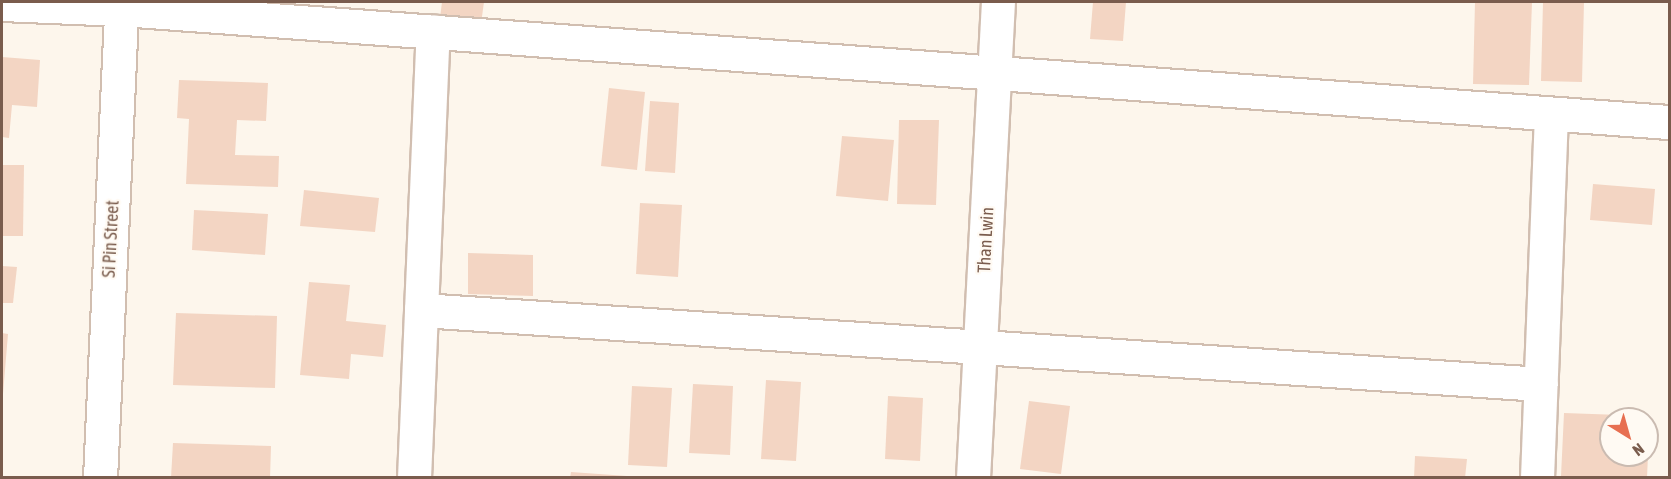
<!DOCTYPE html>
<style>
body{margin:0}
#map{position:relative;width:1671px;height:479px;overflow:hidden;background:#fdf6ec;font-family:"Asap Condensed",sans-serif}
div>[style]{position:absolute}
.building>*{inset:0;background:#f3d5c3}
.roads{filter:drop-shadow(2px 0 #d1beb0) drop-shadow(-2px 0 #d1beb0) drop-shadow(0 2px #d1beb0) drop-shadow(0 -2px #d1beb0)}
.minor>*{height:33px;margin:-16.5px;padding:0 16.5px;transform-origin:16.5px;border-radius:16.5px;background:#fff}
span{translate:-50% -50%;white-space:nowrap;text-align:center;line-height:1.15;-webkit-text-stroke:4.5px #fffaf3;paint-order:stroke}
.street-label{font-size:18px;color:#7a5c4d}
.frame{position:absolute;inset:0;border:3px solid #7a5c4d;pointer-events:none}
.north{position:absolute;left:1599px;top:407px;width:60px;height:60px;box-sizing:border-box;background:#fffaf3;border:2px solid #cabbb1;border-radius:50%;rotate:143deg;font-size:16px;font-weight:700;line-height:24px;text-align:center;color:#7a5c4d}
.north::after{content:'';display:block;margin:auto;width:21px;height:27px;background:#e76f51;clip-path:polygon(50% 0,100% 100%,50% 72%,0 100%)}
</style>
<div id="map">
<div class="building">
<div style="clip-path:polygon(442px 2px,484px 2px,480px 31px,439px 26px)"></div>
<div style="clip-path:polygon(1093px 2px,1126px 2px,1123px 41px,1090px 39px)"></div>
<div style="clip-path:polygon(1475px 2px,1532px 2px,1529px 85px,1473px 84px)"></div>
<div style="clip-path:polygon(1543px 2px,1584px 2px,1582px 82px,1541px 81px)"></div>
<div style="clip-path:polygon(2px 57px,40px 60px,37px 107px,12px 105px,9px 138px,2px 137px)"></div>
<div style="clip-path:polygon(179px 80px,268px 83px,266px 121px,237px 120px,235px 155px,279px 156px,278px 187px,186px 184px,189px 119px,177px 118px)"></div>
<div style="clip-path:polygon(609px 88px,645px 92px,637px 170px,601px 166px)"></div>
<div style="clip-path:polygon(650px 101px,679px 103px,675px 173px,645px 171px)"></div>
<div style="clip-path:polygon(899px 120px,939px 120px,936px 205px,897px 204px)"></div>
<div style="clip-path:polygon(842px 136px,894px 140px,888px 201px,836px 196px)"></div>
<div style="clip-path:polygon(2px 165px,24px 165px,23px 236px,2px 236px)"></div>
<div style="clip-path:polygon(1593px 184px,1655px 189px,1652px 225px,1590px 220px)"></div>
<div style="clip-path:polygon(304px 190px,379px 198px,375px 232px,300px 226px)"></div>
<div style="clip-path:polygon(640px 203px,682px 205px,678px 277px,636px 274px)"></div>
<div style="clip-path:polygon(194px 210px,268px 214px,265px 255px,192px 250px)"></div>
<div style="clip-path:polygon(468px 253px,533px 255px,533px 296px,468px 294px)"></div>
<div style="clip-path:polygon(2px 266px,17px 267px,13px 303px,2px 303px)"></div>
<div style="clip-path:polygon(309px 282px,350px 285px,346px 321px,386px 325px,383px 357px,351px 354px,349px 379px,300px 375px)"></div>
<div style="clip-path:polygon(176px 313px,277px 316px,275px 388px,173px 385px)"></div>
<div style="clip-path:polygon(2px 333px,8px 334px,3px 394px,2px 394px)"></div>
<div style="clip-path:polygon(766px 380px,801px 382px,796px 461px,761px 459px)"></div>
<div style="clip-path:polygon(693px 384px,733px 386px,730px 455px,689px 453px)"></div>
<div style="clip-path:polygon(632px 386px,672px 388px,667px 467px,628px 465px)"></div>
<div style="clip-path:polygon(888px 396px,923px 398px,920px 461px,885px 459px)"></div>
<div style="clip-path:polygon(1029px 401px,1070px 406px,1061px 474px,1020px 469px)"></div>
<div style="clip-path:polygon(1564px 413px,1649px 416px,1649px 419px,1611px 419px,1611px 455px,1648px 455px,1647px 478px,1561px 476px)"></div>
<div style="clip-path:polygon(173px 443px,271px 446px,270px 478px,171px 478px)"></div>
<div style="clip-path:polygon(1415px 456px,1467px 459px,1465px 478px,1414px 478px)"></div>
<div style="clip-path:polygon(571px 472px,627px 476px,627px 478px,570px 478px)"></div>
</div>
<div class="roads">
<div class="minor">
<div style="left:2px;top:4px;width:120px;rotate:2.4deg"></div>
<div style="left:122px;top:9px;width:1552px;rotate:4.18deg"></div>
<div style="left:421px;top:310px;width:1122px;rotate:3.78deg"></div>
<div style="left:100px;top:478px;width:477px;rotate:-87.4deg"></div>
<div style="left:414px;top:478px;width:447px;rotate:-87.6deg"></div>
<div style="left:973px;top:478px;width:477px;rotate:-87deg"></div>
<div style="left:1537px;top:478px;width:364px;rotate:-87.8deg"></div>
</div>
</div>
<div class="street-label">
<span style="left:111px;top:239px;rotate:-87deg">Si Pin Street</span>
<span style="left:986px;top:240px;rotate:-87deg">Than Lwin</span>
</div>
<div class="frame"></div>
<div class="north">N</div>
</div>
